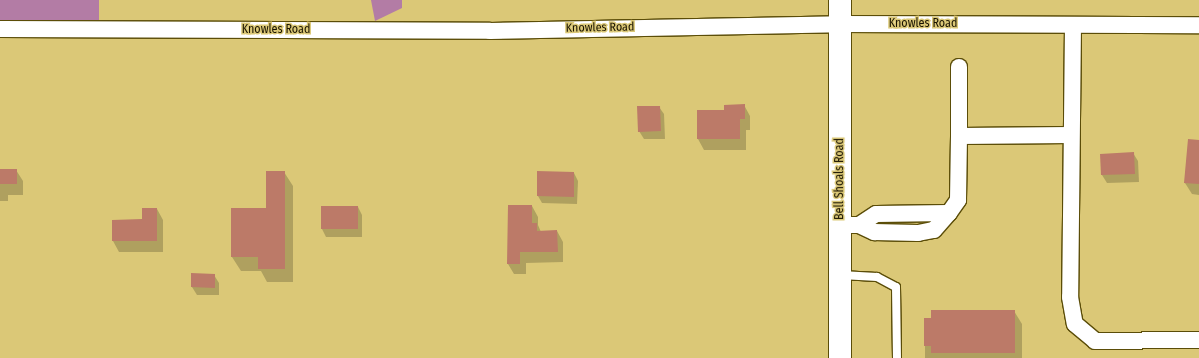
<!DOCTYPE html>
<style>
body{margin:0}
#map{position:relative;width:1199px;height:358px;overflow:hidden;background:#dbc877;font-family:"Fira Sans Condensed",sans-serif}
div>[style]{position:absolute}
.forest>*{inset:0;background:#b37ca5}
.shadow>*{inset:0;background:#0003}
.building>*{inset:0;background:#bc7a68}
.roads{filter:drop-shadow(1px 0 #5b4d08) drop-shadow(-1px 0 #5b4d08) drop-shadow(0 1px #5b4d08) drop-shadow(0 -1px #5b4d08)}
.lane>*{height:8px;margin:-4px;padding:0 4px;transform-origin:4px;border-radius:4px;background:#fff}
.street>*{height:16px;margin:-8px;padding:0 8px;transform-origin:8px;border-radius:8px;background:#fff}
.secondary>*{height:22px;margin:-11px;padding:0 11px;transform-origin:11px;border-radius:11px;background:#fff}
span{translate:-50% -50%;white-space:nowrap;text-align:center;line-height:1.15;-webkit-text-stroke:3px #dbc877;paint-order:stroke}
.street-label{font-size:12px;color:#191300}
</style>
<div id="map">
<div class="forest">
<div style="clip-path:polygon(0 0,99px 0,99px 20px,0 20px)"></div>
<div style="clip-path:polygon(371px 0,402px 0,402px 8px,375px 21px)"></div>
</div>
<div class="shadow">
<div style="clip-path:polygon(744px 105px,750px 116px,750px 130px,746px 130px,746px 150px,704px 150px,698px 139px,725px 111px)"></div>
<div style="clip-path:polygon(659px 107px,664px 114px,665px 139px,644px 139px,639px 131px)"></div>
<div style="clip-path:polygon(1199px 141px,1199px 195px,1192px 194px,1185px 183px)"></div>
<div style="clip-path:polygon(1133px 153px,1138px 161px,1139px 182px,1107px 183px,1102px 175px,1102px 155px)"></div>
<div style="clip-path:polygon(0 170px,16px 170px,23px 181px,23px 195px,8px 195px,8px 201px,0 201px)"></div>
<div style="clip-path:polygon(284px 172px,293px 186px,293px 282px,267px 282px,261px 271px,241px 271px,232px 257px,267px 209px)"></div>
<div style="clip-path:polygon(574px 173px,578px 181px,577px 204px,542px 203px,538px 196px)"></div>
<div style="clip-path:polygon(532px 206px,538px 217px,538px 225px,541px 232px,557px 231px,563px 242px,563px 262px,526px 263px,526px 274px,514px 274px,508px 264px)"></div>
<div style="clip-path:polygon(322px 207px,358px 207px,362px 215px,362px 237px,326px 237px,322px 229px)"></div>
<div style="clip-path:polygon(157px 209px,163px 220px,163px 252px,119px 252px,113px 241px,113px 221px,143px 220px)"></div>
<div style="clip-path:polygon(214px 275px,219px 283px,219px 295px,197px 295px,192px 287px)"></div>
<div style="clip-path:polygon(1014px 311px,1022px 324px,1022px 358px,925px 358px,925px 319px)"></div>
</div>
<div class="building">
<div style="clip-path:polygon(745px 104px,745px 119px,740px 119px,740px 139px,697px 139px,697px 110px,724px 110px,724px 105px)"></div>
<div style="clip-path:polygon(637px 106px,660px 106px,661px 131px,638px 132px)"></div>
<div style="clip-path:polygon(1188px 139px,1199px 140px,1199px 184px,1184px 183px)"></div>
<div style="clip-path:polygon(1134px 152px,1135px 174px,1101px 175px,1100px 154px)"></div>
<div style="clip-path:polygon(0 169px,17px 169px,17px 184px,0 184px)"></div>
<div style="clip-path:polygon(266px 171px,285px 171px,285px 269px,258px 269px,258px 257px,231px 257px,231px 208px,266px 208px)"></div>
<div style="clip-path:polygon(537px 171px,574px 172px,574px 197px,537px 196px)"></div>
<div style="clip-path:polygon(508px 205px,532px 205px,532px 223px,537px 223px,537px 231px,557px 230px,558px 252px,520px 252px,520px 264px,507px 264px)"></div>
<div style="clip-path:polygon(321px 206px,358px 206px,358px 229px,321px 229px)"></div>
<div style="clip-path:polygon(142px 208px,157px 208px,157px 241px,112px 241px,112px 220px,142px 219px)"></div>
<div style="clip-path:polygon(191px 273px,215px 274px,215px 288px,191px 287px)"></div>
<div style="clip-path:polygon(931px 310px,1015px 310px,1015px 353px,931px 353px,931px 346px,924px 346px,924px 318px,931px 318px)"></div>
</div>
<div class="roads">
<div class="lane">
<div style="left:841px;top:275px;width:36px;rotate:3deg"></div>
<div style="left:877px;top:277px;width:21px;rotate:28deg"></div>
<div style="left:896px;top:287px;width:71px;rotate:89.2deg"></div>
</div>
<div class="street">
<div style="left:1073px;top:25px;width:272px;rotate:90.6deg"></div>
<div style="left:1070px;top:297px;width:27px;rotate:80deg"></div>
<div style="left:1075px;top:324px;width:26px;rotate:40deg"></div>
<div style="left:1095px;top:341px;width:104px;rotate:-0.6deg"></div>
<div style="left:0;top:29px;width:490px;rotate:0.2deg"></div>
<div style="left:490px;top:31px;width:350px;rotate:-1.1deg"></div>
<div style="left:840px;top:24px;width:359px;rotate:0.2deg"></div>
<div style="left:959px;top:67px;width:69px;rotate:90deg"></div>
<div style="left:959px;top:136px;width:112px;rotate:-0.5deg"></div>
<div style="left:949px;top:213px;width:16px;rotate:-55deg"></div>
<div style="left:958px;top:200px;width:64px;rotate:-89.1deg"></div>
<div style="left:840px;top:225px;width:19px"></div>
<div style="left:859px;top:225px;width:17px;rotate:25deg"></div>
<div style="left:874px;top:232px;width:44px;rotate:1.3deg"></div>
<div style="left:918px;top:233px;width:16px;rotate:-11deg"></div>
<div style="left:934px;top:230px;width:23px;rotate:-49deg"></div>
<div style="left:949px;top:213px;width:73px;rotate:179.2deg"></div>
<div style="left:876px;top:214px;width:20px;rotate:147deg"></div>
</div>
<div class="secondary">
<div style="left:840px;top:0;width:358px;rotate:90deg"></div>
</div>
</div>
<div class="street-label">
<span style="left:923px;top:24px">Knowles Road</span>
<span style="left:600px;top:28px;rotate:-1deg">Knowles Road</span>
<span style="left:276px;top:30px">Knowles Road</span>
<span style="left:840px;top:179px;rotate:-90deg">Bell Shoals Road</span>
</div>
</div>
